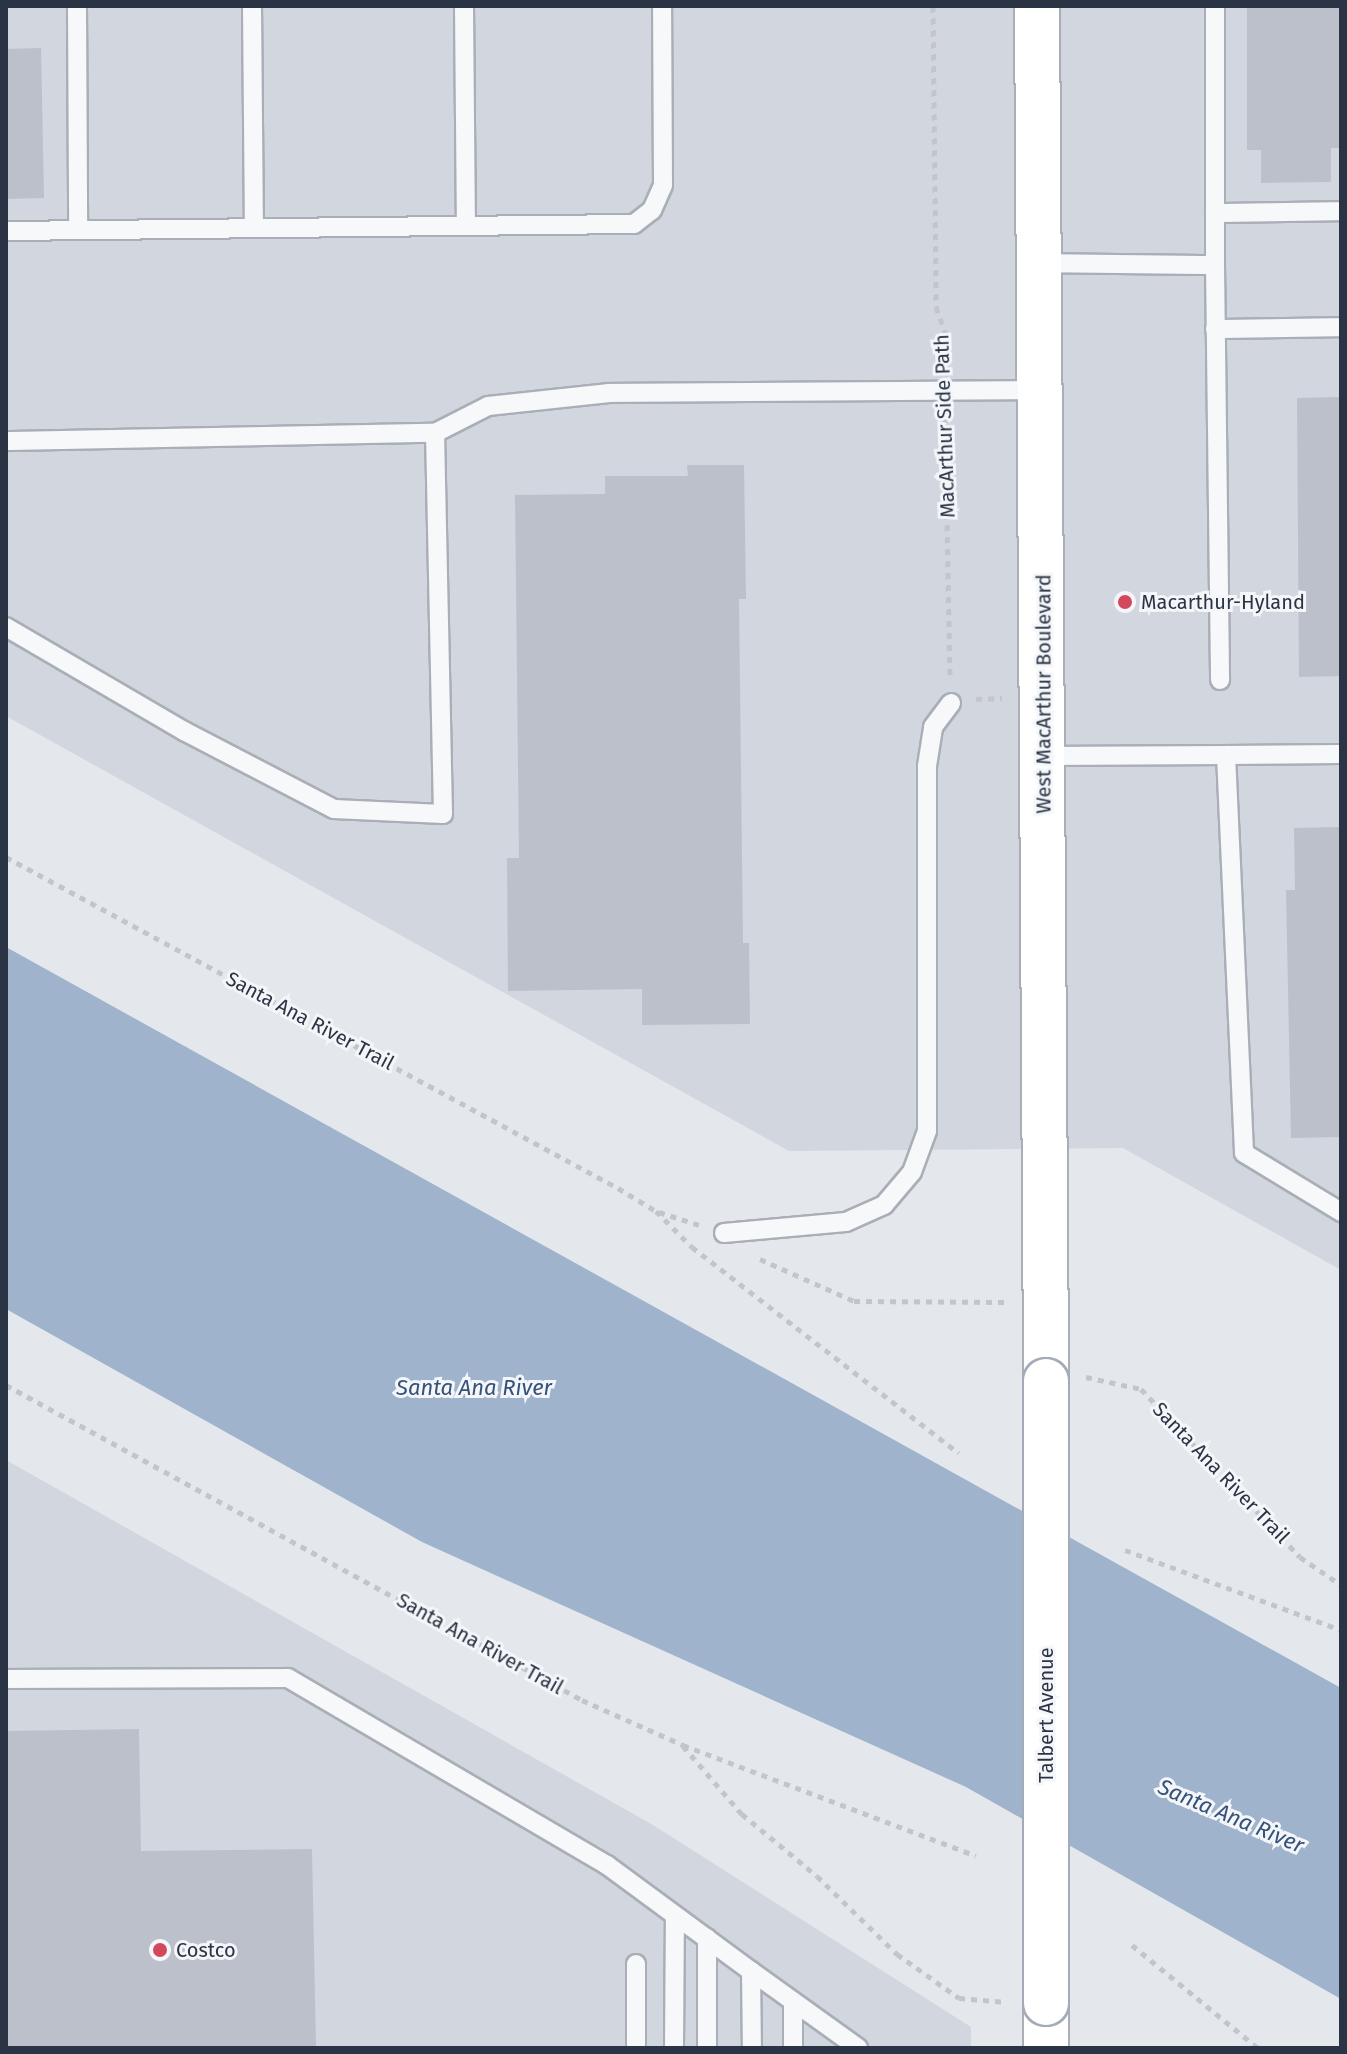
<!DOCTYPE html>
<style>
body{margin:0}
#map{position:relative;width:1347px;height:2054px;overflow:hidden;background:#e4e7ec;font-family:"Fira Sans",sans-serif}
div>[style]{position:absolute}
.built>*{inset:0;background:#d2d6de}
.water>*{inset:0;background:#9fb4cc}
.building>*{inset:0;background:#bbc0ca}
.path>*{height:5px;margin-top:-2.5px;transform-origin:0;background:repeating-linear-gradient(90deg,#c2c5cb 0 6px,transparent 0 12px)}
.roads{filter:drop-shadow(2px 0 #a9aeb7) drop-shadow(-2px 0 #a9aeb7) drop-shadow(0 2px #a9aeb7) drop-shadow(0 -2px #a9aeb7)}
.lane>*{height:18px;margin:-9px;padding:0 9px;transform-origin:9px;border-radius:9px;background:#f7f8fa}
.primary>*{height:44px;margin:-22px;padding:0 22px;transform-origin:22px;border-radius:22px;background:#fff}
.bridges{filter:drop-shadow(2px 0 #a3abb8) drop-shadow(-2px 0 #a3abb8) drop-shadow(0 2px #a3abb8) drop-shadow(0 -2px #a3abb8)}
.primary-bridge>*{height:44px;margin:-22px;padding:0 22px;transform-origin:22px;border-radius:22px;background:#fff}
.dots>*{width:22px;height:22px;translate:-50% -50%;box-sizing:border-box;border:4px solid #f4f6f9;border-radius:50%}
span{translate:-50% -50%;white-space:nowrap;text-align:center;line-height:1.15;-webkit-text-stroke:6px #f4f6f9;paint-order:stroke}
.street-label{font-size:20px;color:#2b3445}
.poi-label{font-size:20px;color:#2b3445}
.left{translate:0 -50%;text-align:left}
.water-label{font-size:22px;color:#34527a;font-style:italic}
.frame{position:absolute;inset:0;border:8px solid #2b3445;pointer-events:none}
</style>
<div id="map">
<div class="built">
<div style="clip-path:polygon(6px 6px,1341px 6px,1341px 1270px,1123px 1148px,789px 1151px,6px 716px)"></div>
<div style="clip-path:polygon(6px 1460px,653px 1825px,971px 2027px,971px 2048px,6px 2048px)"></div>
</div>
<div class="water">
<div style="clip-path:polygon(6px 947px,1341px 1688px,1341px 1999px,966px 1787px,422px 1542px,6px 1309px)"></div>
</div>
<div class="building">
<div style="clip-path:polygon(1247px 6px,1341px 6px,1341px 148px,1331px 148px,1331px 182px,1261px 183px,1261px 150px,1247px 150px)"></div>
<div style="clip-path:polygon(41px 48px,44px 198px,6px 199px,6px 49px)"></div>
<div style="clip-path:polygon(1341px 397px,1341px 676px,1299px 677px,1297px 398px)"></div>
<div style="clip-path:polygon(687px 465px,744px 465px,746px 599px,739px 599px,743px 943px,749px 943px,750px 1024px,642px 1025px,642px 989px,508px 991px,507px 858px,519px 858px,515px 495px,605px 494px,605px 476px,688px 476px)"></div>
<div style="clip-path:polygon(1341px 827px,1341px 1137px,1291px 1138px,1286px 890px,1295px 890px,1294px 828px)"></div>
<div style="clip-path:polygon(139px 1729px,141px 1851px,312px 1849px,316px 2048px,6px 2048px,6px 1731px)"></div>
</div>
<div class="path">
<div style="left:933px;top:6px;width:301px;rotate:89.4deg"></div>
<div style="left:936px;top:307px;width:29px;rotate:70deg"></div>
<div style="left:946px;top:334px;width:29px;rotate:92deg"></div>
<div style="left:945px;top:417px;width:258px;rotate:88.9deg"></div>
<div style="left:976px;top:699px;width:26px;rotate:-2deg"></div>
<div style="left:6px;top:857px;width:696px;rotate:28.41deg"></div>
<div style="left:618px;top:1188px;width:44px;rotate:31.2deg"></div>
<div style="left:656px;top:1211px;width:51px;rotate:45deg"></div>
<div style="left:692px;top:1247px;width:337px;rotate:37.7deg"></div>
<div style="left:659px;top:1212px;width:42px;rotate:18deg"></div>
<div style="left:760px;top:1259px;width:103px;rotate:24.1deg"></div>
<div style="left:854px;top:1301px;width:150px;rotate:0.4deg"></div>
<div style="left:1086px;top:1377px;width:56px;rotate:12.3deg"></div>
<div style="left:1141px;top:1389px;width:231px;rotate:46.6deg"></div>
<div style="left:1300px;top:1557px;width:50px;rotate:34.3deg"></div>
<div style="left:6px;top:1385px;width:657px;rotate:28.67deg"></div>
<div style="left:582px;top:1700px;width:111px;rotate:24deg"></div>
<div style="left:683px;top:1745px;width:313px;rotate:20.7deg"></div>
<div style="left:1125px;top:1550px;width:230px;rotate:20.3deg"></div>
<div style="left:683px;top:1746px;width:90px;rotate:49.1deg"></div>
<div style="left:742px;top:1814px;width:97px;rotate:39.6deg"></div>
<div style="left:817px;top:1876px;width:112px;rotate:44.3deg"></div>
<div style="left:897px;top:1954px;width:76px;rotate:35.4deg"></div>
<div style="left:959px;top:1998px;width:47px;rotate:4.9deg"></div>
<div style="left:1132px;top:1945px;width:163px;rotate:39.3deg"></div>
</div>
<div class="roads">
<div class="lane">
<div style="left:77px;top:6px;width:224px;rotate:89.7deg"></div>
<div style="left:252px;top:6px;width:222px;rotate:89.5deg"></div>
<div style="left:464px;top:6px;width:220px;rotate:89.5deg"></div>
<div style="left:1215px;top:213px;width:126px;rotate:-0.9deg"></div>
<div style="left:6px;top:231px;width:628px;rotate:-0.64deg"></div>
<div style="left:634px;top:224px;width:23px;rotate:-38deg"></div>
<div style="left:652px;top:210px;width:27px;rotate:-66deg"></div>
<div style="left:663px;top:185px;width:179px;rotate:-90.3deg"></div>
<div style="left:1041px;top:263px;width:174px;rotate:0.7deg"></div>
<div style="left:1215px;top:265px;width:259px;rotate:-90deg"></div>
<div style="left:1215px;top:265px;width:415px;rotate:89.3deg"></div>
<div style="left:1215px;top:329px;width:126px;rotate:-0.9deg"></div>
<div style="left:6px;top:441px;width:429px;rotate:-1.1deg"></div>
<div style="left:435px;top:433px;width:59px;rotate:-27deg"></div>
<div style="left:488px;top:406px;width:122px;rotate:-6.1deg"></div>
<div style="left:609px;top:393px;width:430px;rotate:-0.4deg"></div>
<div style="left:6px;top:627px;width:206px;rotate:30.3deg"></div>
<div style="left:184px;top:731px;width:169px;rotate:27.5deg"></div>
<div style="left:334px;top:809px;width:109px;rotate:2.6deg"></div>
<div style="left:443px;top:814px;width:381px;rotate:-91.2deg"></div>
<div style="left:1226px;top:755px;width:115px;rotate:-0.5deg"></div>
<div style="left:1044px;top:756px;width:182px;rotate:-0.3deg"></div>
<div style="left:1226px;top:755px;width:398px;rotate:87.4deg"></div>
<div style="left:1244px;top:1153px;width:114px;rotate:31.3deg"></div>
<div style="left:724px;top:1233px;width:122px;rotate:-5.2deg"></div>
<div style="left:846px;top:1222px;width:42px;rotate:-24.1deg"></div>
<div style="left:884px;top:1205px;width:43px;rotate:-49.7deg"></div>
<div style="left:912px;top:1172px;width:44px;rotate:-69.9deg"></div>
<div style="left:927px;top:1131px;width:365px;rotate:-90deg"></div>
<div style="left:927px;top:766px;width:39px;rotate:-81deg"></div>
<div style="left:933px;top:727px;width:30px;rotate:-53deg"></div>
<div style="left:6px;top:1679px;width:282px;rotate:-0.2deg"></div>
<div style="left:288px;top:1678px;width:370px;rotate:30.4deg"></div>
<div style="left:607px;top:1865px;width:179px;rotate:36.4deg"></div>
<div style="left:751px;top:1971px;width:77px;rotate:89.3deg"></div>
<div style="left:636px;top:1964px;width:84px;rotate:90deg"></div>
<div style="left:751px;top:1971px;width:132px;rotate:35.7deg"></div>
<div style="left:793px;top:2002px;width:46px;rotate:90deg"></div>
<div style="left:674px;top:2048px;width:130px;rotate:-89.6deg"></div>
<div style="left:707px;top:2048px;width:110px;rotate:-90deg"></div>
</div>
<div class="primary">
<div style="left:1037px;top:6px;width:1375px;rotate:89.62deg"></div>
<div style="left:1046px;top:2003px;width:45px;rotate:90deg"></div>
</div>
</div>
<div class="bridges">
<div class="primary-bridge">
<div style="left:1046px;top:1381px;width:622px;rotate:90deg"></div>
</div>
</div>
<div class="dots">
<div style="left:1125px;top:602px;background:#d1495b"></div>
<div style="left:160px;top:1950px;background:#d1495b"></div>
</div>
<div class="street-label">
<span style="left:945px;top:426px;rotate:-92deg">MacArthur Side Path</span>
<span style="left:1044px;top:694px;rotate:-90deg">West MacArthur Boulevard</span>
<span style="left:310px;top:1021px;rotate:28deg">Santa Ana River Trail</span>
<span style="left:1221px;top:1473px;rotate:46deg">Santa Ana River Trail</span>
<span style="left:480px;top:1644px;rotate:29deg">Santa Ana River Trail</span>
<span style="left:1046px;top:1715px;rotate:-90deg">Talbert Avenue</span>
</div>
<div class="poi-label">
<span class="left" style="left:1141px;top:602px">Macarthur-Hyland</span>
<span class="left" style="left:176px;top:1950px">Costco</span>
</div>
<div class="water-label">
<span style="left:474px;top:1388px">Santa Ana River</span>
<span style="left:1231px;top:1816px;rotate:23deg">Santa Ana River</span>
</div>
<div class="frame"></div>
</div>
